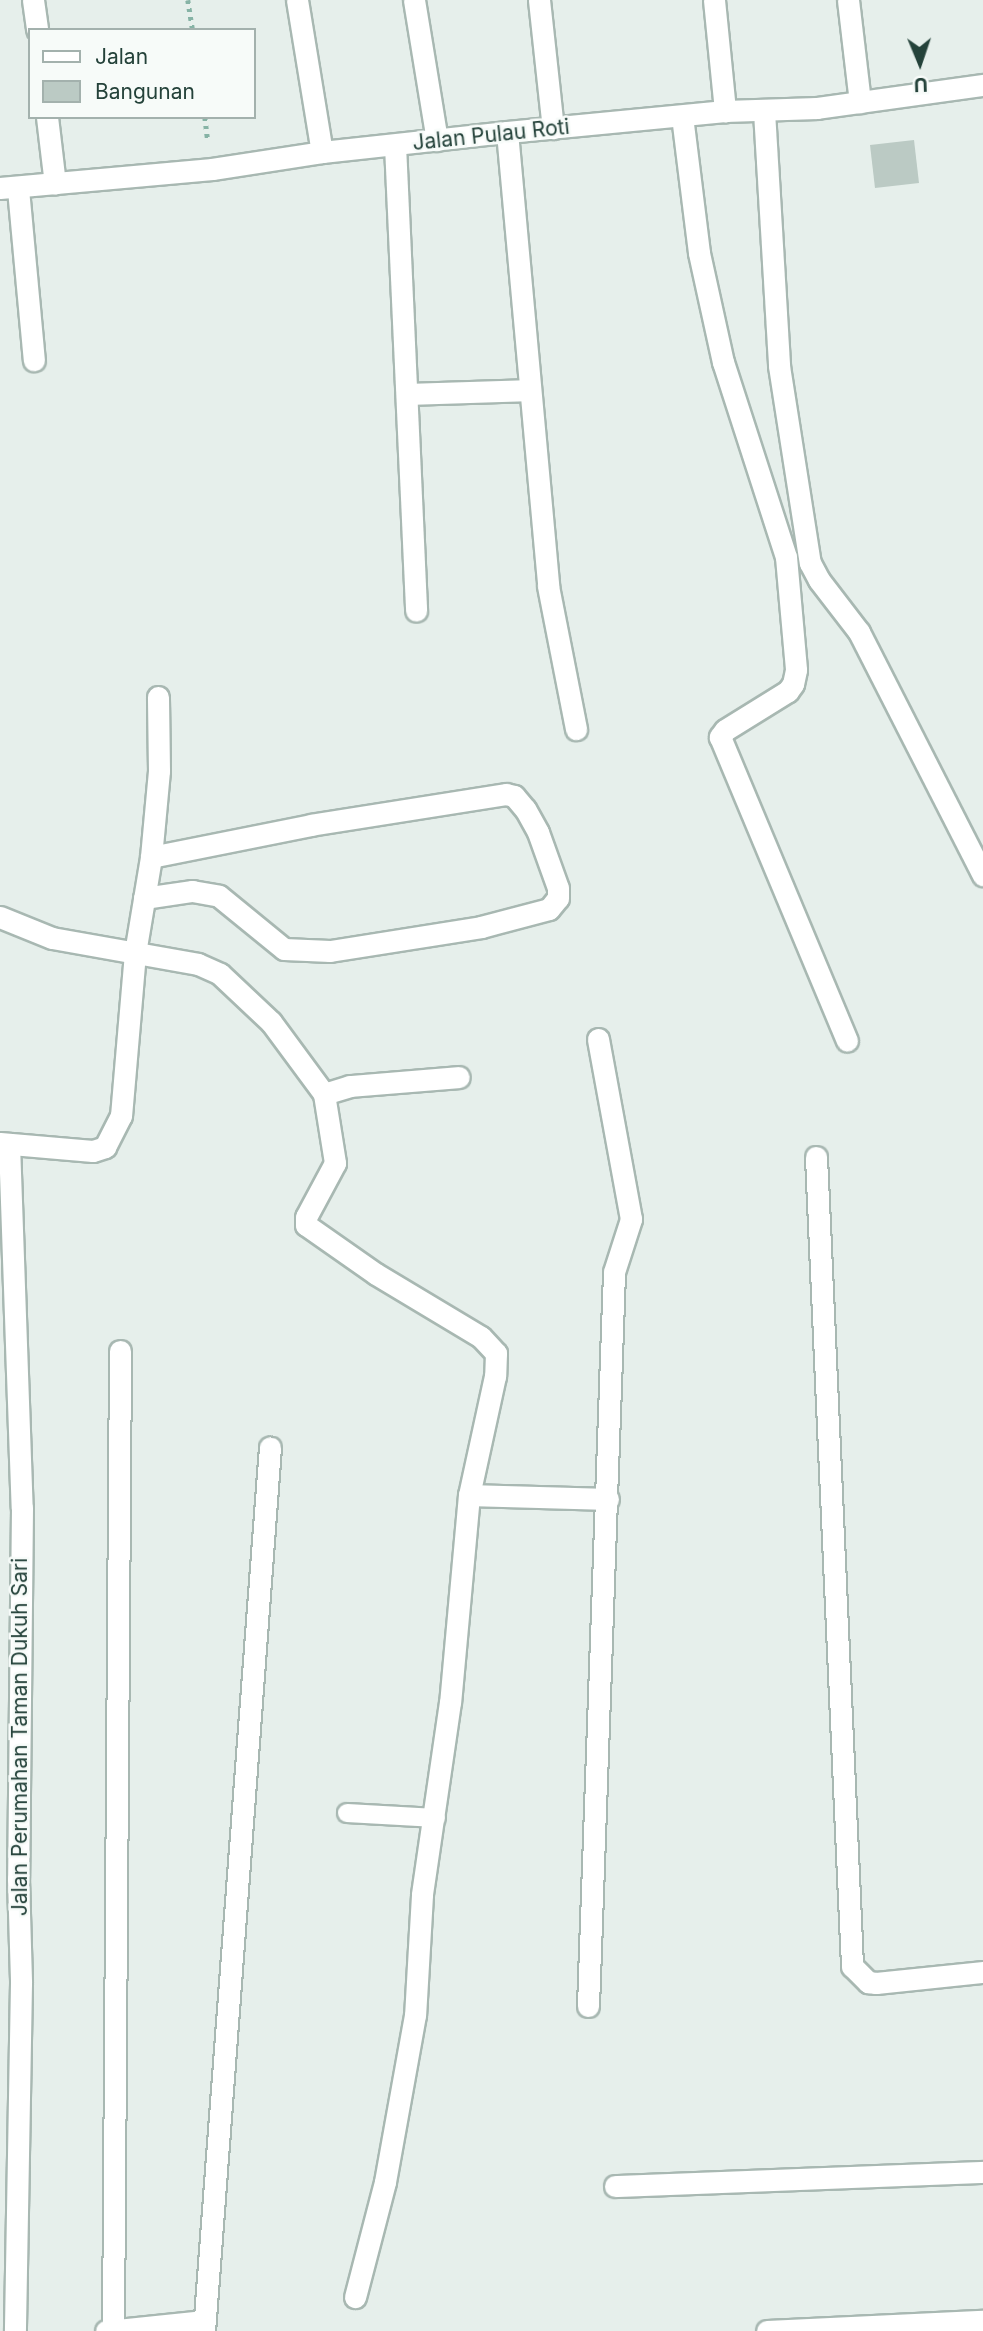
<!DOCTYPE html>
<style>
body{margin:0}
#map{position:relative;width:983px;height:2331px;overflow:hidden;background:#e6efeb;font-family:Inter,sans-serif}
div>[style]{position:absolute}
.building>*{inset:0;background:#bbcac4}
.path>*{height:4.5px;margin-top:-2.25px;transform-origin:0;background:repeating-linear-gradient(90deg,#86b3a5 0 3.5px,transparent 0 8.5px)}
.roads{filter:drop-shadow(2px 0 #a8b8b2) drop-shadow(-2px 0 #a8b8b2) drop-shadow(0 2px #a8b8b2) drop-shadow(0 -2px #a8b8b2)}
.service>*{height:18px;margin:-9px;padding:0 9px;transform-origin:9px;border-radius:9px;background:#fff}
.minor>*{height:21px;margin:-10.5px;padding:0 10.5px;transform-origin:10.5px;border-radius:10.5px;background:#fff}
span{translate:-50% -50%;white-space:nowrap;text-align:center;line-height:1.15;-webkit-text-stroke:5px #f7fbf9;paint-order:stroke}
.street-label{font-size:21px;color:#24423a}
.legend{position:absolute;left:28px;top:28px;width:228px;height:91px;box-sizing:border-box;background:#f7fbf9;border:2px solid #a3b1ad;margin:0;padding:9px 12px;list-style:none;font-size:21px;color:#24423a}
.legend li{display:flex;align-items:center;gap:14px;height:35px}
.legend b{width:35px;border:2px solid #a3b1ad}
.north{position:absolute;left:885px;top:28px;width:70px;height:70px;-webkit-text-stroke:5px #f7fbf9;paint-order:stroke;rotate:178deg;font-size:19px;font-weight:700;line-height:28px;text-align:center;color:#24423a}
.north::after{content:'';display:block;margin:auto;width:24px;height:32px;background:#24423a;clip-path:polygon(50% 0,100% 100%,50% 72%,0 100%)}
</style>
<div id="map">
<div class="building">
<div style="clip-path:polygon(914px 140px,919px 183px,875px 188px,870px 145px)"></div>
</div>
<div class="path">
<div style="left:188px;top:0;width:30px;rotate:81deg"></div>
<div style="left:205px;top:117px;width:24px;rotate:83deg"></div>
</div>
<div class="roads">
<div class="service">
<div style="left:347px;top:1813px;width:89px;rotate:3.2deg"></div>
</div>
<div class="minor">
<div style="left:33px;top:0;width:30px;rotate:82deg"></div>
<div style="left:297px;top:0;width:154px;rotate:80.7deg"></div>
<div style="left:414px;top:0;width:142px;rotate:80.7deg"></div>
<div style="left:539px;top:0;width:129px;rotate:83.8deg"></div>
<div style="left:714px;top:0;width:112px;rotate:84.3deg"></div>
<div style="left:848px;top:0;width:103px;rotate:83.3deg"></div>
<div style="left:764px;top:111px;width:255px;rotate:86.6deg"></div>
<div style="left:779px;top:366px;width:199px;rotate:81.1deg"></div>
<div style="left:810px;top:563px;width:19px;rotate:62deg"></div>
<div style="left:819px;top:580px;width:66px;rotate:52.4deg"></div>
<div style="left:859px;top:632px;width:273px;rotate:63deg"></div>
<div style="left:682px;top:116px;width:138px;rotate:82.9deg"></div>
<div style="left:699px;top:253px;width:112px;rotate:77.6deg"></div>
<div style="left:723px;top:362px;width:205px;rotate:72.1deg"></div>
<div style="left:786px;top:557px;width:113px;rotate:84.9deg"></div>
<div style="left:796px;top:670px;width:14px;rotate:102deg"></div>
<div style="left:793px;top:684px;width:9px;rotate:126deg"></div>
<div style="left:788px;top:691px;width:74px;rotate:148.2deg"></div>
<div style="left:725px;top:730px;width:9px;rotate:126deg"></div>
<div style="left:720px;top:737px;width:329px;rotate:67.3deg"></div>
<div style="left:47px;top:117px;width:67px;rotate:83.2deg"></div>
<div style="left:507px;top:132px;width:456px;rotate:84.8deg"></div>
<div style="left:548px;top:586px;width:146px;rotate:78.9deg"></div>
<div style="left:395px;top:145px;width:466px;rotate:87.4deg"></div>
<div style="left:0;top:188px;width:213px;rotate:-5.1deg"></div>
<div style="left:212px;top:169px;width:111px;rotate:-8.8deg"></div>
<div style="left:322px;top:152px;width:186px;rotate:-6.2deg"></div>
<div style="left:507px;top:132px;width:219px;rotate:-5.5deg"></div>
<div style="left:725px;top:111px;width:92px;rotate:-1.9deg"></div>
<div style="left:817px;top:108px;width:168px;rotate:-7.9deg"></div>
<div style="left:18px;top:189px;width:172px;rotate:84.7deg"></div>
<div style="left:409px;top:394px;width:121px;rotate:-1.9deg"></div>
<div style="left:144px;top:898px;width:49px;rotate:-8.3deg"></div>
<div style="left:192px;top:891px;width:27px;rotate:10deg"></div>
<div style="left:219px;top:896px;width:84px;rotate:39.2deg"></div>
<div style="left:284px;top:949px;width:46px;rotate:2.5deg"></div>
<div style="left:330px;top:951px;width:153px;rotate:-9deg"></div>
<div style="left:481px;top:927px;width:70px;rotate:-14.8deg"></div>
<div style="left:549px;top:909px;width:14px;rotate:-51deg"></div>
<div style="left:558px;top:898px;width:10px;rotate:-90deg"></div>
<div style="left:558px;top:888px;width:59px;rotate:-109.7deg"></div>
<div style="left:538px;top:832px;width:26px;rotate:-119deg"></div>
<div style="left:525px;top:809px;width:17px;rotate:-130deg"></div>
<div style="left:514px;top:796px;width:8px;rotate:-166deg"></div>
<div style="left:506px;top:794px;width:197px;rotate:171deg"></div>
<div style="left:311px;top:825px;width:163px;rotate:168.7deg"></div>
<div style="left:0;top:917px;width:56px;rotate:22deg"></div>
<div style="left:52px;top:938px;width:148px;rotate:10.1deg"></div>
<div style="left:198px;top:964px;width:24px;rotate:24deg"></div>
<div style="left:220px;top:974px;width:70px;rotate:43.3deg"></div>
<div style="left:271px;top:1022px;width:89px;rotate:53.6deg"></div>
<div style="left:324px;top:1094px;width:70px;rotate:80.9deg"></div>
<div style="left:335px;top:1163px;width:61px;rotate:118.2deg"></div>
<div style="left:306px;top:1217px;width:8px;rotate:90deg"></div>
<div style="left:306px;top:1225px;width:85px;rotate:35deg"></div>
<div style="left:376px;top:1274px;width:122px;rotate:31deg"></div>
<div style="left:481px;top:1337px;width:22px;rotate:47deg"></div>
<div style="left:496px;top:1353px;width:23px;rotate:92deg"></div>
<div style="left:495px;top:1376px;width:122px;rotate:102.3deg"></div>
<div style="left:469px;top:1495px;width:208px;rotate:95.2deg"></div>
<div style="left:450px;top:1702px;width:195px;rotate:98.3deg"></div>
<div style="left:422px;top:1895px;width:120px;rotate:93.3deg"></div>
<div style="left:415px;top:2015px;width:170px;rotate:100.2deg"></div>
<div style="left:385px;top:2182px;width:119px;rotate:104.6deg"></div>
<div style="left:324px;top:1094px;width:27px;rotate:-17deg"></div>
<div style="left:350px;top:1086px;width:109px;rotate:-4.7deg"></div>
<div style="left:0;top:1143px;width:93px;rotate:4.9deg"></div>
<div style="left:93px;top:1151px;width:13px;rotate:-18deg"></div>
<div style="left:105px;top:1147px;width:35px;rotate:-63deg"></div>
<div style="left:121px;top:1116px;width:164px;rotate:-85.1deg"></div>
<div style="left:135px;top:953px;width:97px;rotate:-80.5deg"></div>
<div style="left:151px;top:857px;width:86px;rotate:-84.7deg"></div>
<div style="left:159px;top:771px;width:74px;rotate:-90.8deg"></div>
<div style="left:9px;top:1144px;width:364px;rotate:88deg"></div>
<div style="left:22px;top:1508px;width:371px;rotate:90.6deg"></div>
<div style="left:18px;top:1879px;width:104px;rotate:88.3deg"></div>
<div style="left:21px;top:1983px;width:348px;rotate:91deg"></div>
<div style="left:816px;top:1157px;width:810px;rotate:87.45deg"></div>
<div style="left:852px;top:1966px;width:23px;rotate:45deg"></div>
<div style="left:868px;top:1982px;width:8px;rotate:7deg"></div>
<div style="left:876px;top:1983px;width:108px;rotate:-5.9deg"></div>
<div style="left:469px;top:1495px;width:139px;rotate:1.6deg"></div>
<div style="left:588px;top:2006px;width:734px;rotate:-87.97deg"></div>
<div style="left:614px;top:1272px;width:56px;rotate:-72.2deg"></div>
<div style="left:631px;top:1219px;width:183px;rotate:-100.4deg"></div>
<div style="left:615px;top:2186px;width:368px;rotate:-2.2deg"></div>
<div style="left:113px;top:2330px;width:979px;rotate:-89.59deg"></div>
<div style="left:106px;top:2331px;width:98px;rotate:-5.9deg"></div>
<div style="left:204px;top:2331px;width:886px;rotate:-85.73deg"></div>
<div style="left:767px;top:2331px;width:216px;rotate:-2.7deg"></div>
</div>
</div>
<div class="street-label">
<span style="left:491px;top:135px;rotate:-6deg">Jalan Pulau Roti</span>
<span style="left:20px;top:1737px;rotate:-90deg">Jalan Perumahan Taman Dukuh Sari</span>
</div>
<ul class="legend">
<li><b style="height:9px;background:#fff"></b>Jalan</li>
<li><b style="height:19px;background:#bbcac4"></b>Bangunan</li>
</ul>
<div class="north">U</div>
</div>
